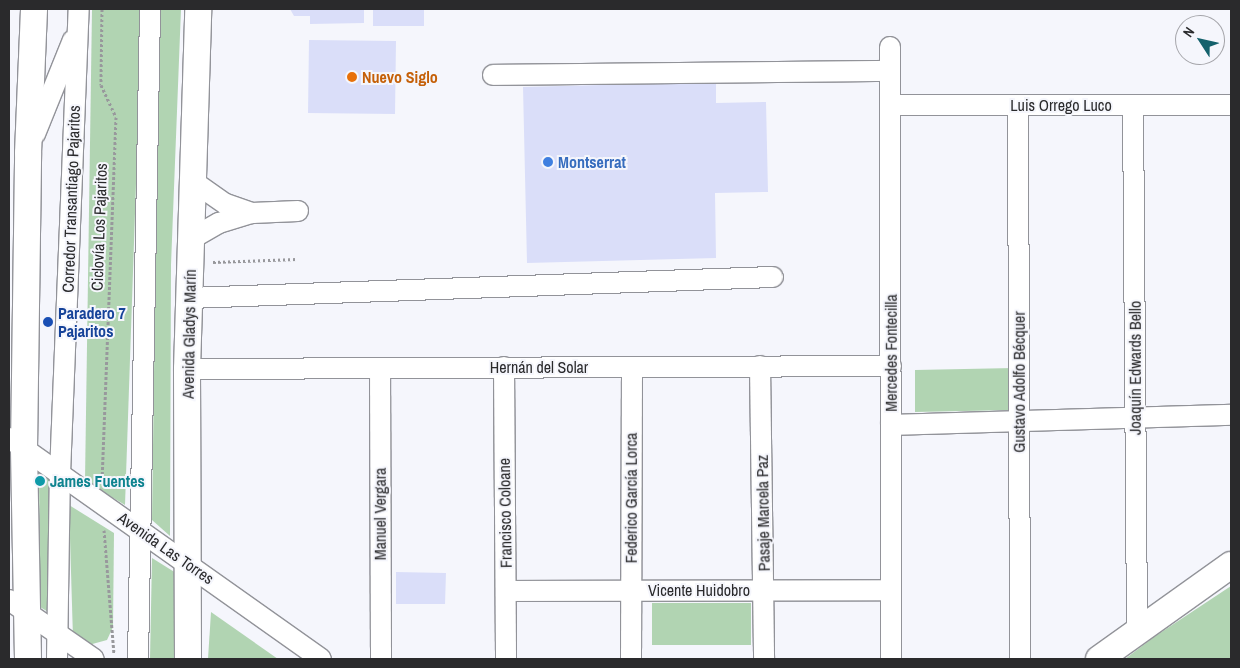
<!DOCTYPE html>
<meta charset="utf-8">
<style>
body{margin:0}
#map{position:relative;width:1240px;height:668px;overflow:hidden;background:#f5f6fc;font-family:"Archivo Narrow",sans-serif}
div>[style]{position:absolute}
.green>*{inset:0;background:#b1d4b2}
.building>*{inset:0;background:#dadef9}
.path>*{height:3px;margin-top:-1.5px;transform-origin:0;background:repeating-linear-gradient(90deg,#98989c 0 2.5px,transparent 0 5px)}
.roads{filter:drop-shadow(1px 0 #929399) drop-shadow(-1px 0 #929399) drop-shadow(0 1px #929399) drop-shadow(0 -1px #929399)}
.minor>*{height:20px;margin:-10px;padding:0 10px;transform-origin:10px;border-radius:10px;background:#fff}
.major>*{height:26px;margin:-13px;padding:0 13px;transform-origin:13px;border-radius:13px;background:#fff}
.dots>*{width:14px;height:14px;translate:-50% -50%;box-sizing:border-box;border:2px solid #f5f6fc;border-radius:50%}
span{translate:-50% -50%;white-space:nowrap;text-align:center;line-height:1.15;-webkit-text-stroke:4px #f5f6fc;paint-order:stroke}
.food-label{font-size:16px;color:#c56008;font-weight:700}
.left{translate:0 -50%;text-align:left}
.street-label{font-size:16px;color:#2a2a2c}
.shop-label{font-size:16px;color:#366cbe;font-weight:700}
.transit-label{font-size:16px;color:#164399;font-weight:700}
.culture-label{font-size:16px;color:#0d838f;font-weight:700}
.frame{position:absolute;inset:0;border:10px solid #2a2a2c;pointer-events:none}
.north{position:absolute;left:1175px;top:15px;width:50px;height:50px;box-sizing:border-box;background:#f5f6fc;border:1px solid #a4a4a9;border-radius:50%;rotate:305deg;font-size:14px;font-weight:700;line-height:20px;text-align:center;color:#2a2a2c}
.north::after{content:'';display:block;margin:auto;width:18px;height:22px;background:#14616c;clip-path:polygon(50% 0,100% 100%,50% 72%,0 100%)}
</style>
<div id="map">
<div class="green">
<div style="clip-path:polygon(92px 9px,142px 9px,125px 505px,85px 481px)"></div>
<div style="clip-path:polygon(159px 9px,181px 9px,171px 265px,170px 536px,152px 520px)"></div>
<div style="clip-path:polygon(1014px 368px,1014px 410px,915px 412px,915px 370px)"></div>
<div style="clip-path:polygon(39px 472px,50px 474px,50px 613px,40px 607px)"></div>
<div style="clip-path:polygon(69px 505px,114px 533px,113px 627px,107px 640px,85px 646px,73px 638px)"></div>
<div style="clip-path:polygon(152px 558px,176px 573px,175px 659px,150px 659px)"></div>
<div style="clip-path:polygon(1231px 586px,1231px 659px,1125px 659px,1154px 637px)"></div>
<div style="clip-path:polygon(652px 603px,751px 603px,751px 645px,652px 645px)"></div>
<div style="clip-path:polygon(211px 612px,278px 659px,208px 659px)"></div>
</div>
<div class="building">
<div style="clip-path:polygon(290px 9px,364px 9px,364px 23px,310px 24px,310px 16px,294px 16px)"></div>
<div style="clip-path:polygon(373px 9px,424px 9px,424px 26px,373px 26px)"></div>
<div style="clip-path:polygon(309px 40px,396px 41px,395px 114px,308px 113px)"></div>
<div style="clip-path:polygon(716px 82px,716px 103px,766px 102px,768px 192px,715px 193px,716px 258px,527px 263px,523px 87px)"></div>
<div style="clip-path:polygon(396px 572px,446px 573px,445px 604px,396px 604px)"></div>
</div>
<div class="path">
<div style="left:102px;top:9px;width:76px;rotate:90.8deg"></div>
<div style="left:101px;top:85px;width:35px;rotate:65deg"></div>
<div style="left:116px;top:117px;width:362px;rotate:92.2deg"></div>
<div style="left:213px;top:262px;width:84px;rotate:-2deg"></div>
<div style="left:104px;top:530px;width:124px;rotate:85.4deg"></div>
</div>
<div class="roads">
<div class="minor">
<div style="left:890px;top:47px;width:612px;rotate:89.91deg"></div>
<div style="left:493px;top:75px;width:397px;rotate:-0.6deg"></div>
<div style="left:890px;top:105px;width:341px"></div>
<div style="left:1018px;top:105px;width:554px;rotate:89.79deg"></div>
<div style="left:1133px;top:105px;width:525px;rotate:89.56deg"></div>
<div style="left:35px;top:134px;width:101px;rotate:-68deg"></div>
<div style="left:194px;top:182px;width:39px;rotate:35deg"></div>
<div style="left:226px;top:204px;width:28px;rotate:19deg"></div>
<div style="left:191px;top:239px;width:32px;rotate:-30deg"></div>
<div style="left:219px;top:223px;width:34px;rotate:-17deg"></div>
<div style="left:252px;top:213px;width:46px;rotate:-2.5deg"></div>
<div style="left:189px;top:298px;width:584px;rotate:-2.06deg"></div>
<div style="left:760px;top:366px;width:293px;rotate:89.2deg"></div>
<div style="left:504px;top:367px;width:292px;rotate:89.6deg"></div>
<div style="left:380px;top:368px;width:291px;rotate:89.8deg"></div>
<div style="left:187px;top:369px;width:704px;rotate:-0.24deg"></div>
<div style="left:891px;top:425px;width:340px;rotate:-1.7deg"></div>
<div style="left:9px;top:438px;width:382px;rotate:35.3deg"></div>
<div style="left:506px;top:591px;width:385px;rotate:-0.1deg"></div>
<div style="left:9px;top:600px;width:103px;rotate:34.8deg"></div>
<div style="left:57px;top:659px;width:185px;rotate:-89.1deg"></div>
<div style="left:60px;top:474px;width:465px;rotate:-87.7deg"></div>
<div style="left:138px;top:659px;width:650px;rotate:-88.94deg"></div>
<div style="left:631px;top:659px;width:292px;rotate:-89.8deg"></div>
</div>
<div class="major">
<div style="left:28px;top:659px;width:210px;rotate:-91.1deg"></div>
<div style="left:24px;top:449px;width:296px;rotate:-89.2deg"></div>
<div style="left:28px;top:153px;width:144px;rotate:-87.6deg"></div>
<div style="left:188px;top:659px;width:290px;rotate:-90.2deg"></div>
<div style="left:187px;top:369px;width:360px;rotate:-88.2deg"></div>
<div style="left:1099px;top:659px;width:162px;rotate:-35.5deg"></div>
</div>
</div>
<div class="dots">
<div style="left:352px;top:77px;background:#e8710a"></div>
<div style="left:548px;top:162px;background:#3f7fe0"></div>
<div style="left:48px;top:322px;background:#1a4fb4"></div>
<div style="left:40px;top:481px;background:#0f9aa8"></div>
</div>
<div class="food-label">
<span class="left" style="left:362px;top:77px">Nuevo Siglo</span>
</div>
<div class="street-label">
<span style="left:1061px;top:105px">Luis Orrego Luco</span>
<span style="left:71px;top:199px;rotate:-88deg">Corredor Transantiago Pajaritos</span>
<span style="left:99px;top:227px;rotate:-88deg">Ciclovía Los Pajaritos</span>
<span style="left:189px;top:334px;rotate:-89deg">Avenida Gladys Marín</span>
<span style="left:891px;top:353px;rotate:-90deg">Mercedes Fontecilla</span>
<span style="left:539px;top:367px">Hernán del Solar</span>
<span style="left:1135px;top:368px;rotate:-90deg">Joaquín Edwards Bello</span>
<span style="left:1019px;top:382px;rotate:-90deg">Gustavo Adolfo Bécquer</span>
<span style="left:631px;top:498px;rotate:-90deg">Federico García Lorca</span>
<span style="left:505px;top:513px;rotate:-91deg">Francisco Coloane</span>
<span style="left:763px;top:513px;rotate:-91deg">Pasaje Marcela Paz</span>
<span style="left:380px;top:514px;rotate:-90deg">Manuel Vergara</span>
<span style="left:166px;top:548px;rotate:35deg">Avenida Las Torres</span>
<span style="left:699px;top:590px">Vicente Huidobro</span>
</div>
<div class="shop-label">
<span class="left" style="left:558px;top:162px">Montserrat</span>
</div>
<div class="transit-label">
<span class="left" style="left:58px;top:322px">Paradero 7<br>Pajaritos</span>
</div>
<div class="culture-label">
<span class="left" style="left:50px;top:481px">James Fuentes</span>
</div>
<div class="frame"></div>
<div class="north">N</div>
</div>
